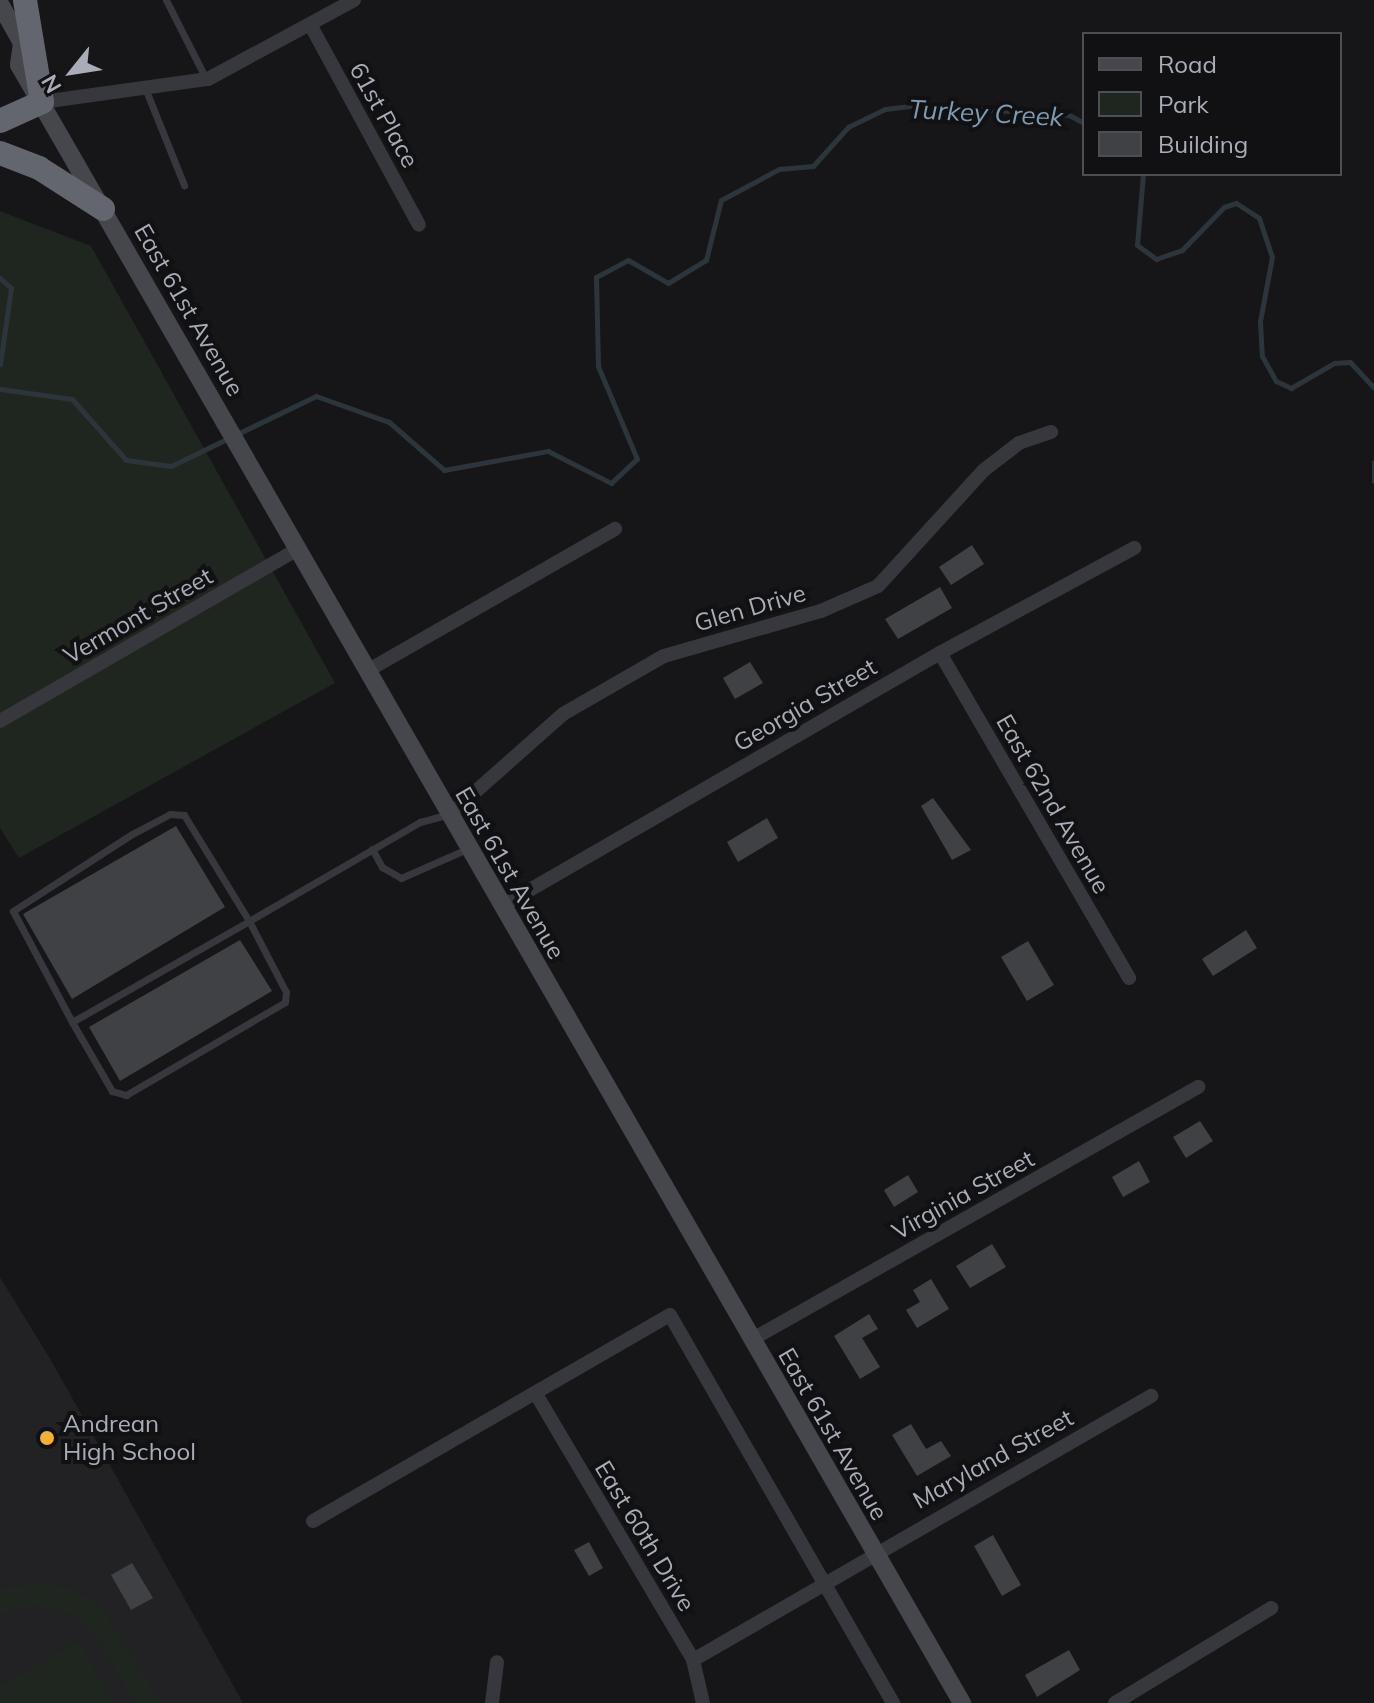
<!DOCTYPE html>
<style>
body{margin:0}
#map{position:relative;width:1374px;height:1703px;overflow:hidden;background:#161618;font-family:Mulish,sans-serif}
div>[style]{position:absolute}
.built>*{inset:0;background:#222225}
.green>*{inset:0;background:#1e261f}
.stream>*{height:5px;margin:-2.5px;padding:0 2.5px;transform-origin:2.5px;border-radius:2.5px;background:#2c353c}
.building>*{inset:0;background:#404145}
.lane>*{height:7px;margin:-3.5px;padding:0 3.5px;transform-origin:3.5px;border-radius:3.5px;background:#37383d}
.street>*{height:14px;margin:-7px;padding:0 7px;transform-origin:7px;border-radius:7px;background:#37383d}
.secondary>*{height:18px;margin:-9px;padding:0 9px;transform-origin:9px;border-radius:9px;background:#45474d}
.highway>*{height:24px;margin:-12px;padding:0 12px;transform-origin:12px;border-radius:12px;background:#63666e}
.dots>*{width:22px;height:22px;translate:-50% -50%;box-sizing:border-box;border:4px solid #111113;border-radius:50%}
span{translate:-50% -50%;white-space:nowrap;text-align:center;line-height:1.15;-webkit-text-stroke:8px #111113;paint-order:stroke}
.street-label{font-size:24px;color:#a8adb8}
.poi-label{font-size:24px;color:#a8adb8}
.left{translate:0 -50%;text-align:left}
.water-label{font-size:26px;color:#7f9bb3;font-style:italic}
.legend{position:absolute;left:1082px;top:32px;width:260px;height:144px;box-sizing:border-box;background:#111113;border:2px solid #4d4f55;margin:0;padding:10px 14px;list-style:none;font-size:24px;color:#a8adb8}
.legend li{display:flex;align-items:center;gap:16px;height:40px}
.legend b{width:40px;border:2px solid #4d4f55}
.north{position:absolute;left:32px;top:32px;width:80px;height:80px;-webkit-text-stroke:6px #111113;paint-order:stroke;rotate:240deg;font-size:22px;font-weight:700;line-height:32px;text-align:center;color:#a8adb8}
.north::after{content:'';display:block;margin:auto;width:28px;height:36px;background:#a8adb8;clip-path:polygon(50% 0,100% 100%,50% 72%,0 100%)}
</style>
<div id="map">
<div class="built">
<div style="clip-path:polygon(0 1277px,52px 1362px,243px 1703px,0 1703px)"></div>
</div>
<div class="green">
<div style="clip-path:polygon(0 211px,91px 246px,335px 683px,19px 858px,0 828px)"></div>
<div style="clip-path:polygon(44px 1583px,74px 1590px,101px 1607px,161px 1703px,135px 1703px,100px 1642px,72px 1614px,33px 1605px,0 1614px,0 1589px)"></div>
<div style="clip-path:polygon(79px 1641px,114px 1703px,0 1703px,0 1686px)"></div>
</div>
<div class="stream">
<div style="left:1143px;top:174px;width:71px;rotate:94.8deg"></div>
<div style="left:1137px;top:245px;width:24px;rotate:36deg"></div>
<div style="left:1156px;top:259px;width:28px;rotate:-19deg"></div>
<div style="left:1182px;top:250px;width:60px;rotate:-45.7deg"></div>
<div style="left:1224px;top:207px;width:13px;rotate:-18deg"></div>
<div style="left:1236px;top:203px;width:27px;rotate:33deg"></div>
<div style="left:1259px;top:218px;width:41px;rotate:71.6deg"></div>
<div style="left:1272px;top:257px;width:65px;rotate:100.6deg"></div>
<div style="left:1260px;top:321px;width:35px;rotate:87deg"></div>
<div style="left:1262px;top:356px;width:29px;rotate:61deg"></div>
<div style="left:1276px;top:381px;width:17px;rotate:25deg"></div>
<div style="left:1291px;top:388px;width:50px;rotate:-30.2deg"></div>
<div style="left:1334px;top:363px;width:16px;rotate:-4deg"></div>
<div style="left:1350px;top:362px;width:35px;rotate:47deg"></div>
<div style="left:0;top:278px;width:15px;rotate:42deg"></div>
<div style="left:11px;top:288px;width:77px;rotate:98.2deg"></div>
<div style="left:0;top:389px;width:73px;rotate:7.9deg"></div>
<div style="left:72px;top:399px;width:81px;rotate:48.5deg"></div>
<div style="left:126px;top:460px;width:45px;rotate:7.6deg"></div>
<div style="left:171px;top:466px;width:161px;rotate:-25.8deg"></div>
<div style="left:316px;top:396px;width:77px;rotate:19.6deg"></div>
<div style="left:389px;top:422px;width:73px;rotate:41.1deg"></div>
<div style="left:444px;top:470px;width:106px;rotate:-10.4deg"></div>
<div style="left:548px;top:451px;width:71px;rotate:26.9deg"></div>
<div style="left:611px;top:483px;width:35px;rotate:-43deg"></div>
<div style="left:637px;top:459px;width:101px;rotate:-112.8deg"></div>
<div style="left:598px;top:366px;width:89px;rotate:-91.3deg"></div>
<div style="left:596px;top:277px;width:36px;rotate:-28deg"></div>
<div style="left:628px;top:260px;width:46px;rotate:29.9deg"></div>
<div style="left:668px;top:283px;width:44px;rotate:-31.2deg"></div>
<div style="left:706px;top:260px;width:62px;rotate:-76deg"></div>
<div style="left:721px;top:200px;width:66px;rotate:-28.1deg"></div>
<div style="left:779px;top:169px;width:34px;rotate:-5deg"></div>
<div style="left:813px;top:166px;width:52px;rotate:-48.1deg"></div>
<div style="left:848px;top:127px;width:41px;rotate:-25.9deg"></div>
<div style="left:885px;top:109px;width:34px;rotate:-7deg"></div>
<div style="left:919px;top:105px;width:150px;rotate:3.8deg"></div>
<div style="left:1069px;top:115px;width:17px;rotate:28deg"></div>
<div style="left:1374px;top:462px;width:19px;rotate:90deg"></div>
</div>
<div class="building">
<div style="clip-path:polygon(972px 545px,984px 564px,951px 585px,939px 567px)"></div>
<div style="clip-path:polygon(940px 587px,952px 608px,898px 639px,885px 619px)"></div>
<div style="clip-path:polygon(750px 662px,763px 683px,735px 699px,723px 678px)"></div>
<div style="clip-path:polygon(933px 798px,971px 850px,952px 860px,921px 806px)"></div>
<div style="clip-path:polygon(767px 818px,778px 838px,738px 862px,727px 842px)"></div>
<div style="clip-path:polygon(176px 826px,225px 907px,72px 999px,23px 914px)"></div>
<div style="clip-path:polygon(1246px 930px,1257px 948px,1213px 976px,1202px 959px)"></div>
<div style="clip-path:polygon(240px 940px,272px 991px,120px 1081px,89px 1027px)"></div>
<div style="clip-path:polygon(1028px 941px,1054px 985px,1027px 1001px,1001px 957px)"></div>
<div style="clip-path:polygon(1200px 1121px,1213px 1141px,1186px 1158px,1173px 1137px)"></div>
<div style="clip-path:polygon(1139px 1161px,1150px 1182px,1123px 1197px,1112px 1177px)"></div>
<div style="clip-path:polygon(908px 1175px,918px 1192px,894px 1207px,884px 1190px)"></div>
<div style="clip-path:polygon(992px 1244px,1006px 1267px,970px 1288px,956px 1266px)"></div>
<div style="clip-path:polygon(931px 1279px,949px 1309px,917px 1328px,906px 1310px,920px 1302px,913px 1290px)"></div>
<div style="clip-path:polygon(869px 1314px,878px 1329px,862px 1338px,880px 1367px,860px 1379px,834px 1336px)"></div>
<div style="clip-path:polygon(911px 1424px,926px 1449px,941px 1441px,951px 1456px,917px 1476px,892px 1435px)"></div>
<div style="clip-path:polygon(993px 1535px,1021px 1585px,1002px 1596px,974px 1546px)"></div>
<div style="clip-path:polygon(589px 1542px,603px 1568px,589px 1576px,574px 1550px)"></div>
<div style="clip-path:polygon(132px 1563px,153px 1598px,131px 1610px,111px 1575px)"></div>
<div style="clip-path:polygon(1069px 1650px,1080px 1670px,1037px 1697px,1025px 1675px)"></div>
</div>
<div class="lane">
<div style="left:166px;top:0;width:89px;rotate:63.1deg"></div>
<div style="left:145px;top:88px;width:105px;rotate:68.1deg"></div>
<div style="left:372px;top:849px;width:21px;rotate:61deg"></div>
<div style="left:382px;top:867px;width:22px;rotate:30deg"></div>
<div style="left:401px;top:878px;width:72px;rotate:-23.7deg"></div>
<div style="left:72px;top:1022px;width:80px;rotate:59.9deg"></div>
<div style="left:112px;top:1091px;width:15px;rotate:16deg"></div>
<div style="left:126px;top:1095px;width:184px;rotate:-30.3deg"></div>
<div style="left:285px;top:1002px;width:10px;rotate:-84deg"></div>
<div style="left:286px;top:992px;width:80px;rotate:-117.5deg"></div>
<div style="left:249px;top:921px;width:124px;rotate:-121.5deg"></div>
<div style="left:184px;top:815px;width:14px;rotate:-176deg"></div>
<div style="left:170px;top:814px;width:43px;rotate:152.2deg"></div>
<div style="left:132px;top:834px;width:142px;rotate:147.1deg"></div>
<div style="left:13px;top:911px;width:126px;rotate:62deg"></div>
<div style="left:72px;top:1022px;width:204px;rotate:-29.7deg"></div>
<div style="left:249px;top:921px;width:198px;rotate:-30.1deg"></div>
<div style="left:420px;top:822px;width:28px;rotate:-15deg"></div>
</div>
<div class="street">
<div style="left:311px;top:26px;width:226px;rotate:61.5deg"></div>
<div style="left:42px;top:102px;width:168px;rotate:-7.9deg"></div>
<div style="left:208px;top:79px;width:166px;rotate:-28.4deg"></div>
<div style="left:940px;top:653px;width:376px;rotate:59.8deg"></div>
<div style="left:367px;top:671px;width:286px;rotate:-29.8deg"></div>
<div style="left:0;top:721px;width:344px;rotate:-30deg"></div>
<div style="left:449px;top:815px;width:152px;rotate:-41.5deg"></div>
<div style="left:563px;top:714px;width:116px;rotate:-29.9deg"></div>
<div style="left:664px;top:656px;width:163px;rotate:-16deg"></div>
<div style="left:821px;top:611px;width:62px;rotate:-23.7deg"></div>
<div style="left:878px;top:586px;width:157px;rotate:-47.6deg"></div>
<div style="left:984px;top:470px;width:44px;rotate:-37.6deg"></div>
<div style="left:1019px;top:443px;width:34px;rotate:-19deg"></div>
<div style="left:502px;top:906px;width:506px;rotate:-30.01deg"></div>
<div style="left:940px;top:653px;width:221px;rotate:-28.4deg"></div>
<div style="left:751px;top:1340px;width:514px;rotate:-29.51deg"></div>
<div style="left:536px;top:1394px;width:309px;rotate:59.4deg"></div>
<div style="left:693px;top:1660px;width:44px;rotate:76.9deg"></div>
<div style="left:313px;top:1521px;width:412px;rotate:-30deg"></div>
<div style="left:670px;top:1315px;width:448px;rotate:60.1deg"></div>
<div style="left:693px;top:1660px;width:529px;rotate:-29.96deg"></div>
<div style="left:492px;top:1703px;width:41px;rotate:-83deg"></div>
<div style="left:1115px;top:1703px;width:183px;rotate:-31.3deg"></div>
</div>
<div class="secondary">
<div style="left:0;top:4px;width:45px;rotate:60.6deg"></div>
<div style="left:22px;top:43px;width:22px;rotate:98deg"></div>
<div style="left:19px;top:65px;width:1890px;rotate:60.07deg"></div>
</div>
<div class="highway">
<div style="left:0;top:121px;width:46px;rotate:-24.3deg"></div>
<div style="left:42px;top:102px;width:103px;rotate:-99.5deg"></div>
<div style="left:0;top:153px;width:42px;rotate:21deg"></div>
<div style="left:39px;top:168px;width:76px;rotate:32.6deg"></div>
</div>
<div class="dots">
<div style="left:47px;top:1438px;background:#f2b134"></div>
</div>
<div class="street-label">
<span style="left:384px;top:115px;rotate:61deg">61st Place</span>
<span style="left:189px;top:310px;rotate:60deg">East 61st Avenue</span>
<span style="left:750px;top:608px;rotate:-16deg">Glen Drive</span>
<span style="left:138px;top:616px;rotate:-30deg">Vermont Street</span>
<span style="left:805px;top:705px;rotate:-30deg">Georgia Street</span>
<span style="left:1053px;top:804px;rotate:60deg">East 62nd Avenue</span>
<span style="left:510px;top:873px;rotate:60deg">East 61st Avenue</span>
<span style="left:963px;top:1195px;rotate:-29deg">Virginia Street</span>
<span style="left:833px;top:1434px;rotate:60deg">East 61st Avenue</span>
<span style="left:993px;top:1459px;rotate:-29deg">Maryland Street</span>
<span style="left:645px;top:1536px;rotate:59deg">East 60th Drive</span>
</div>
<div class="poi-label">
<span class="left" style="left:63px;top:1438px">Andrean<br>High School</span>
</div>
<div class="water-label">
<span style="left:986px;top:113px;rotate:3deg">Turkey Creek</span>
</div>
<ul class="legend">
<li><b style="height:10px;background:#45474d"></b>Road</li>
<li><b style="height:22px;background:#1e261f"></b>Park</li>
<li><b style="height:22px;background:#404145"></b>Building</li>
</ul>
<div class="north">N</div>
</div>
